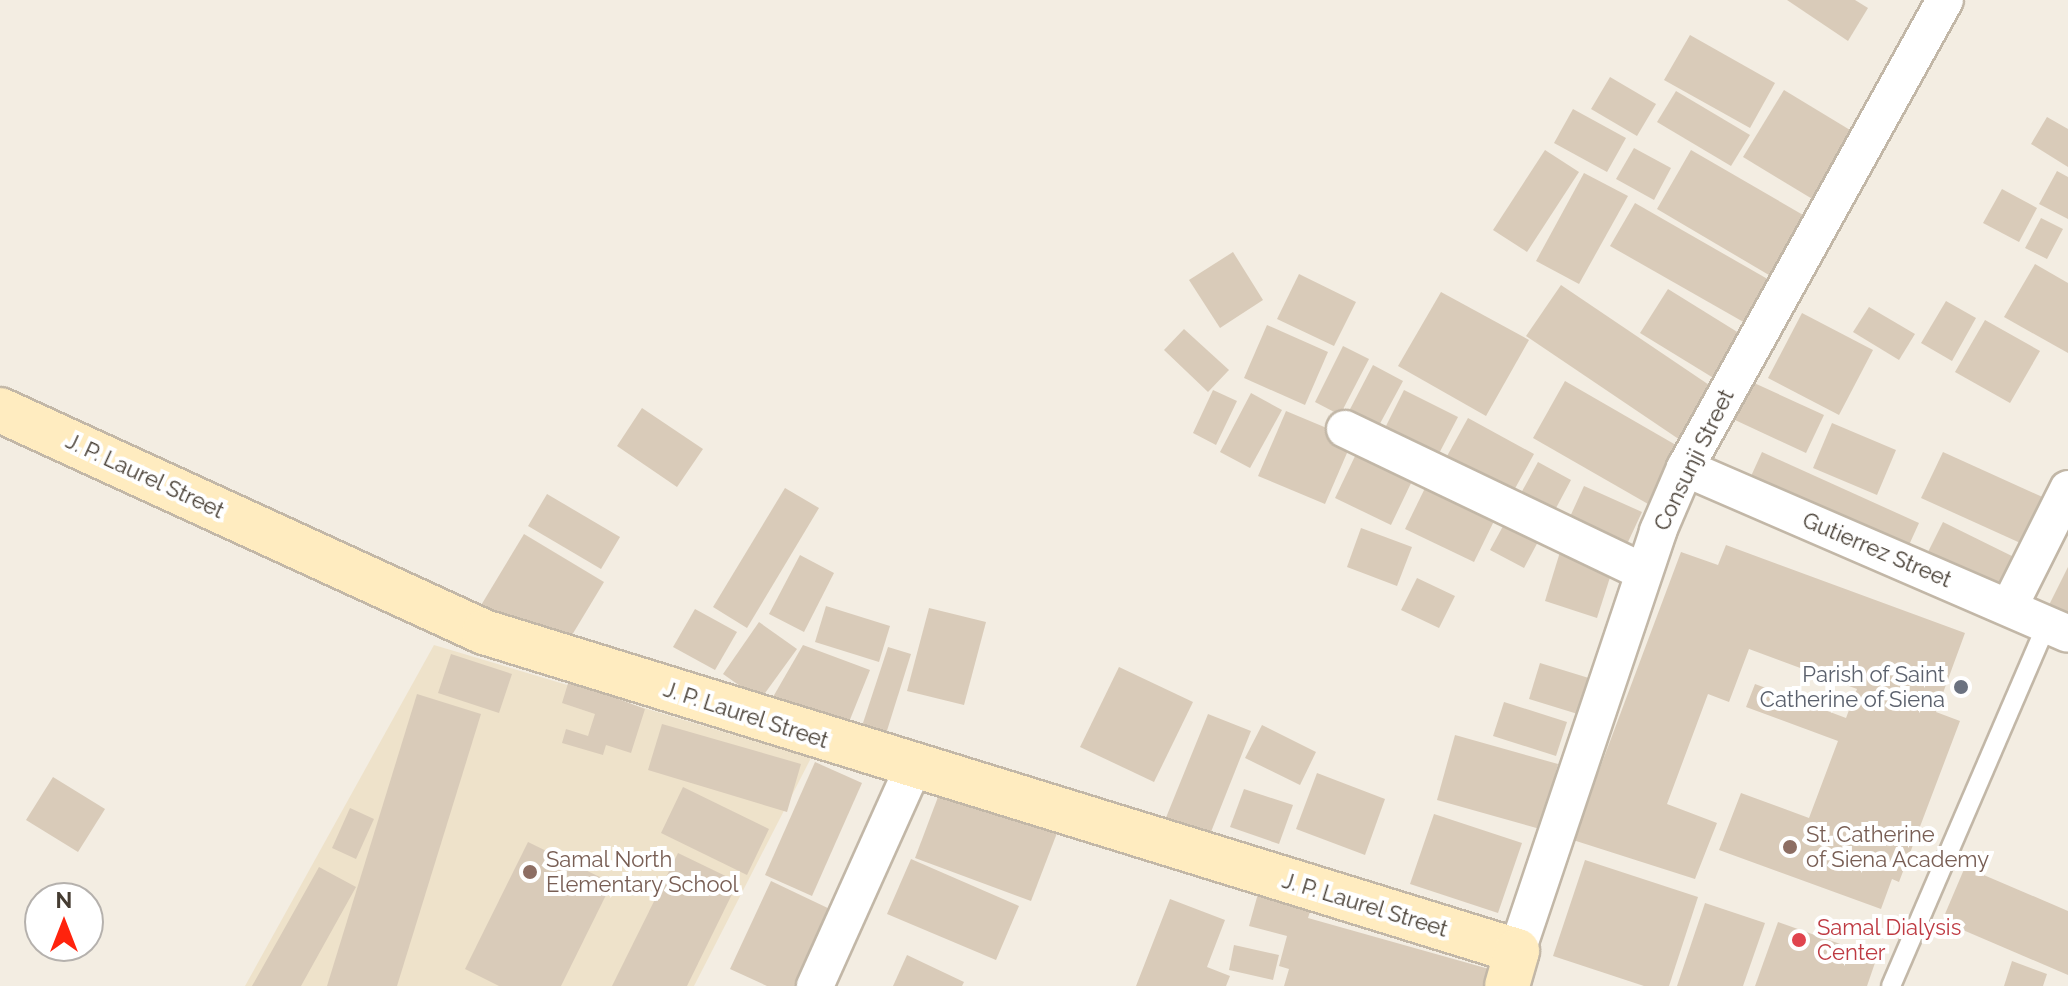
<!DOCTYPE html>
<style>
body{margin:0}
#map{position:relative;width:2068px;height:986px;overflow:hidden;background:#f3ede2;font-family:Raleway,sans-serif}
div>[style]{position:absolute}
.education>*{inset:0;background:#eee2ca}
.building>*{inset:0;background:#d9cbb9}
.roads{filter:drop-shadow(2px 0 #c2b7a7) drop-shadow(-2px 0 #c2b7a7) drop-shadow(0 2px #c2b7a7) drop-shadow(0 -2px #c2b7a7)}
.service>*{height:18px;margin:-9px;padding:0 9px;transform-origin:9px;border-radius:9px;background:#fff}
.minor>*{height:36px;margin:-18px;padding:0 18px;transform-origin:18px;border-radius:18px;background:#fff}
.secondary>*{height:44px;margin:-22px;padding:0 22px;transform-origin:22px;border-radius:22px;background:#ffecc0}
.dots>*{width:22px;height:22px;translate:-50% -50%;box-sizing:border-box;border:4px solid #fff;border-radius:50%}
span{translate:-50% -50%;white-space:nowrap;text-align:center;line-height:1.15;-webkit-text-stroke:8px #fff;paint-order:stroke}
.street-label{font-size:22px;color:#453c32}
.worship-label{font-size:22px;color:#5b616d}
.right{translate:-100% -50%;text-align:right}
.education-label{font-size:22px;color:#785e54}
.left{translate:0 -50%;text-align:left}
.health-label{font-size:22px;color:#be3a42}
.north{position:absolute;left:24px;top:882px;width:80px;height:80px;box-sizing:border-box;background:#fff;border:2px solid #b5b1ad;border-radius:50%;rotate:0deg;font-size:22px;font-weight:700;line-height:32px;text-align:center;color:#453c32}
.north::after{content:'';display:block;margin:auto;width:28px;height:36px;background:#ff230d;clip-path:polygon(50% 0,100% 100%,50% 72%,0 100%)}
</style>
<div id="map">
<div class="education">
<div style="clip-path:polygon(434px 645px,811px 758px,694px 986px,245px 986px)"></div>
</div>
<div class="building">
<div style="clip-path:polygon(1787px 0,1855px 0,1868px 8px,1848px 41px)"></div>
<div style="clip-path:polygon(1690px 35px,1775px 83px,1750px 128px,1664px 80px)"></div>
<div style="clip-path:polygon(1610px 77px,1656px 104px,1637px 136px,1591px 109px)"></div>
<div style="clip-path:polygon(1784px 90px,1855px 133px,1814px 200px,1743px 157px)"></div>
<div style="clip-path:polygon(1676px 91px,1750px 135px,1731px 166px,1657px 122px)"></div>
<div style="clip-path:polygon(1573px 109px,1626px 138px,1607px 172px,1554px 143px)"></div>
<div style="clip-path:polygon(2047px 117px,2068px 129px,2068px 167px,2031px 144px)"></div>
<div style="clip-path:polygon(1634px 148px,1671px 168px,1654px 200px,1616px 179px)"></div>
<div style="clip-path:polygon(1545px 150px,1579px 172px,1527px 252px,1493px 230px)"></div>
<div style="clip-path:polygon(1691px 150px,1810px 219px,1774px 278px,1657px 209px)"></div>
<div style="clip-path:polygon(2057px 171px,2068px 177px,2068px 219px,2039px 204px)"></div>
<div style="clip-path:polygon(1584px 173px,1628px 196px,1579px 284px,1536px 261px)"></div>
<div style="clip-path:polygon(2002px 189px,2037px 208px,2019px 242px,1983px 223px)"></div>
<div style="clip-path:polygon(1635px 203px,1778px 285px,1754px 328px,1610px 246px)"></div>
<div style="clip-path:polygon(2041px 218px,2063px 229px,2047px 259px,2025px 248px)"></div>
<div style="clip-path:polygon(1233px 252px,1263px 300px,1220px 328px,1189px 280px)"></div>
<div style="clip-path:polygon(2035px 264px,2068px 283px,2068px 353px,2004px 317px)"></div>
<div style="clip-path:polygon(1299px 274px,1356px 302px,1334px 346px,1277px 319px)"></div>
<div style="clip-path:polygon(1561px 285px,1721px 393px,1686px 444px,1526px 336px)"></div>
<div style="clip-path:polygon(1668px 289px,1747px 338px,1720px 382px,1640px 333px)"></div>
<div style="clip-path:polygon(1441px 292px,1529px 340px,1486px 416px,1398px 366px)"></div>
<div style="clip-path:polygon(1946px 301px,1976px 318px,1952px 361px,1921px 343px)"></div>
<div style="clip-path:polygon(1869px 307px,1915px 334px,1899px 360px,1853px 332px)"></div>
<div style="clip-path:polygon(1802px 313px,1873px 350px,1839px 415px,1768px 378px)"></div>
<div style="clip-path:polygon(1985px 320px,2040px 351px,2010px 403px,1955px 372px)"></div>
<div style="clip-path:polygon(1267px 325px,1328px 352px,1305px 405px,1244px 378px)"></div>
<div style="clip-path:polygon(1184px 329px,1229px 370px,1208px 392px,1164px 350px)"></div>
<div style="clip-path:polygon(1343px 346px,1369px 359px,1340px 415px,1315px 402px)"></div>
<div style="clip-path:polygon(1373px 365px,1403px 381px,1376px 431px,1347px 415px)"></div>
<div style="clip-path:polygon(1565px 381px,1688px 452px,1655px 508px,1533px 438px)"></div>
<div style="clip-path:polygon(1752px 382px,1824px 415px,1806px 453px,1735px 420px)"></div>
<div style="clip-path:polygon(1213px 390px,1237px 401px,1216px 445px,1193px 433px)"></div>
<div style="clip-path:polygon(1404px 390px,1458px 417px,1433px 465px,1380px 438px)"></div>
<div style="clip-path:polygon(1251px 393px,1282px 410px,1250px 468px,1220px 452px)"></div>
<div style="clip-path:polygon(642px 408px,703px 449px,677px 487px,617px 446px)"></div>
<div style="clip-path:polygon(1286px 411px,1353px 439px,1325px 504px,1258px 476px)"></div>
<div style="clip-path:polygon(1468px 418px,1534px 454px,1507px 503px,1441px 467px)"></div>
<div style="clip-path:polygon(1832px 423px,1896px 450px,1877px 495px,1813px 468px)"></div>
<div style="clip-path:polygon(1357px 452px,1413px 479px,1391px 525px,1335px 498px)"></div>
<div style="clip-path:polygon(1762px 452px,1919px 523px,1904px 556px,1747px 485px)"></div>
<div style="clip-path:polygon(1943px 452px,2049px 500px,2027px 546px,1921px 498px)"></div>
<div style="clip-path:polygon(1538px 462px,1571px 480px,1524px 568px,1490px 550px)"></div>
<div style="clip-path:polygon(1427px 484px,1496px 517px,1474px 562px,1405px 529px)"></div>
<div style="clip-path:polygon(1584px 486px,1642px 512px,1621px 557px,1564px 530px)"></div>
<div style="clip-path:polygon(785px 488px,819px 508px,747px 628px,713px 607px)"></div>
<div style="clip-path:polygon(547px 494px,620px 537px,601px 569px,528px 526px)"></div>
<div style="clip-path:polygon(1943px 522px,2022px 561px,2002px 600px,1924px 560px)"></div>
<div style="clip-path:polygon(1361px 528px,1412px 547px,1397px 586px,1347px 567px)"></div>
<div style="clip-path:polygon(524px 534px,604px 582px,560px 655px,480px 607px)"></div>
<div style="clip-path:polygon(1726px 545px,1965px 633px,1936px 712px,1960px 721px,1899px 882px,1892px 879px,1881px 909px,1719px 850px,1741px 793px,1809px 818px,1838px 741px,1746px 707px,1755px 684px,1846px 718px,1857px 689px,1749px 649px,1729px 702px,1708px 694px,1667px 804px,1717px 823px,1695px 879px,1573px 840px,1681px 552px,1718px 565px)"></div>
<div style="clip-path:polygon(1560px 552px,1613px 568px,1597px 618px,1545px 601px)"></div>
<div style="clip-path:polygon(800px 555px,834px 573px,804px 632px,769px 614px)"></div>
<div style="clip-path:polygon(2068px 567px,2068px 621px,2046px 611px)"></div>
<div style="clip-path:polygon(1417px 578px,1455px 596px,1439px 628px,1401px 610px)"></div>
<div style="clip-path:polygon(826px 606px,890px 626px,879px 662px,815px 642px)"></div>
<div style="clip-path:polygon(929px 608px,986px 622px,964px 705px,907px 691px)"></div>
<div style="clip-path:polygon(695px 609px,737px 632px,715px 670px,673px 647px)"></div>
<div style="clip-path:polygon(759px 622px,797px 649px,760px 700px,723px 674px)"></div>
<div style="clip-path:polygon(803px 645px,870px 670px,847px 727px,773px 697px)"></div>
<div style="clip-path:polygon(888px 647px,911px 654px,885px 737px,861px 729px)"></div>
<div style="clip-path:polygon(451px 654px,512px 674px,499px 713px,438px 693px)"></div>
<div style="clip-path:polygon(1540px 663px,1592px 679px,1581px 715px,1529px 699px)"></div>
<div style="clip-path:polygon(1119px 667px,1193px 702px,1154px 782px,1080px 747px)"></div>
<div style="clip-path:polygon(569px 680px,645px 709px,631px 753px,606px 745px,603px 755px,562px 743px,566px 729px,588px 736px,595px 714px,562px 703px)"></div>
<div style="clip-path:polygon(417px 694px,481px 714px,397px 986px,327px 986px)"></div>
<div style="clip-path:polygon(1504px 702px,1567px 722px,1556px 756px,1493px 736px)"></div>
<div style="clip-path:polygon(1208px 714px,1251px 731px,1207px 842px,1163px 825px)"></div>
<div style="clip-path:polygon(662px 724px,801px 764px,787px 812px,648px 770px)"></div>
<div style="clip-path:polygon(1262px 725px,1316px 752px,1300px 785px,1245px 758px)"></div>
<div style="clip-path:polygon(1455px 735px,1558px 764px,1540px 829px,1437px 800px)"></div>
<div style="clip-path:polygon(815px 762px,862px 783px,812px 896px,765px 875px)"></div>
<div style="clip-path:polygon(1317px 773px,1385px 799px,1365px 855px,1296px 829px)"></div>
<div style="clip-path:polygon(53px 777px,105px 809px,78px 852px,26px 820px)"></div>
<div style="clip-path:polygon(683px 787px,769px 829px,747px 875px,661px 833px)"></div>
<div style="clip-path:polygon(941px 789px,1057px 833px,1031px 901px,915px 858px)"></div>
<div style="clip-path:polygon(1244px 789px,1293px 805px,1279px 844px,1230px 827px)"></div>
<div style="clip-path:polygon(350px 808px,374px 819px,356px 859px,332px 848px)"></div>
<div style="clip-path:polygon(1434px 814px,1522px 843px,1498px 913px,1410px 884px)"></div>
<div style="clip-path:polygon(528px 842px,612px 883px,561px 986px,499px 986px,465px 969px)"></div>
<div style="clip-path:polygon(678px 853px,738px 882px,687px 986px,612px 986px)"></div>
<div style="clip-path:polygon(911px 859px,1019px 906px,996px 960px,887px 914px)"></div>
<div style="clip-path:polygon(1585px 860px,1698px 897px,1669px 986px,1644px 986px,1553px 956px)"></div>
<div style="clip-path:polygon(319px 867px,356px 887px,301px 986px,252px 986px)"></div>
<div style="clip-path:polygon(1965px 867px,2068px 911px,2068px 975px,1942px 921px)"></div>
<div style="clip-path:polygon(771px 881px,834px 911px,799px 986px,767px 986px,730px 969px)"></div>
<div style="clip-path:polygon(1259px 890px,1312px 905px,1308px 918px,1489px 969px,1484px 986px,1284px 986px,1289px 969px,1279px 966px,1287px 936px,1249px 926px)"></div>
<div style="clip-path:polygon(1170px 899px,1225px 920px,1207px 967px,1230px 976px,1226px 986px,1136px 986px)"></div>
<div style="clip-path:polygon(1705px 903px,1765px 923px,1743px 986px,1677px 986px)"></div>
<div style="clip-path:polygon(1778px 922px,1877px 957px,1867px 986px,1755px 986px)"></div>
<div style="clip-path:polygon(1234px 945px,1279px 955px,1273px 980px,1229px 970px)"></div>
<div style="clip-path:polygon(907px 955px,964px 982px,962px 986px,893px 986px)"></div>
<div style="clip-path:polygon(2012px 961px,2047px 974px,2043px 986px,2004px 986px)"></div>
</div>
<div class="roads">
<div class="service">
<div style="left:1891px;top:986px;width:394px;rotate:-66.7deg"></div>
</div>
<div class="minor">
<div style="left:1345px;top:429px;width:331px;rotate:25.6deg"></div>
<div style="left:1685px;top:468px;width:417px;rotate:23.4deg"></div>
<div style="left:2009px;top:607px;width:132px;rotate:-63.4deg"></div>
<div style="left:1517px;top:951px;width:443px;rotate:-71.4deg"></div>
<div style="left:1658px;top:531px;width:69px;rotate:-66.8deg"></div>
<div style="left:1685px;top:468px;width:535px;rotate:-60.95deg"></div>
<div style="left:815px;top:986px;width:239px;rotate:-65.8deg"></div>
</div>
<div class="secondary">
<div style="left:0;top:410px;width:532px;rotate:24.64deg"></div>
<div style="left:484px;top:632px;width:1081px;rotate:17.16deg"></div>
<div style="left:1517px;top:951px;width:36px;rotate:106deg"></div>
</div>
</div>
<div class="dots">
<div style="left:1961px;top:687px;background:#6b7280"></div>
<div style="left:1790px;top:847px;background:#8d6e63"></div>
<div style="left:530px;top:872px;background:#8d6e63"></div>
<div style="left:1799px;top:940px;background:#e0444e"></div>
</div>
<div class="street-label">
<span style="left:1694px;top:460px;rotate:-64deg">Consunji Street</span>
<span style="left:145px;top:476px;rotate:25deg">J. P. Laurel Street</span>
<span style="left:1877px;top:550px;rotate:23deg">Gutierrez Street</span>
<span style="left:746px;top:715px;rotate:18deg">J. P. Laurel Street</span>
<span style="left:1365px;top:905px;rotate:17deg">J. P. Laurel Street</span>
</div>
<div class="worship-label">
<span class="right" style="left:1945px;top:687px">Parish of Saint<br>Catherine of Siena</span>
</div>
<div class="education-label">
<span class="left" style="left:1806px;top:847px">St. Catherine<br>of Siena Academy</span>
<span class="left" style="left:546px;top:872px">Samal North<br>Elementary School</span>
</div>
<div class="health-label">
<span class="left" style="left:1817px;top:940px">Samal Dialysis<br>Center</span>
</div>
<div class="north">N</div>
</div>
